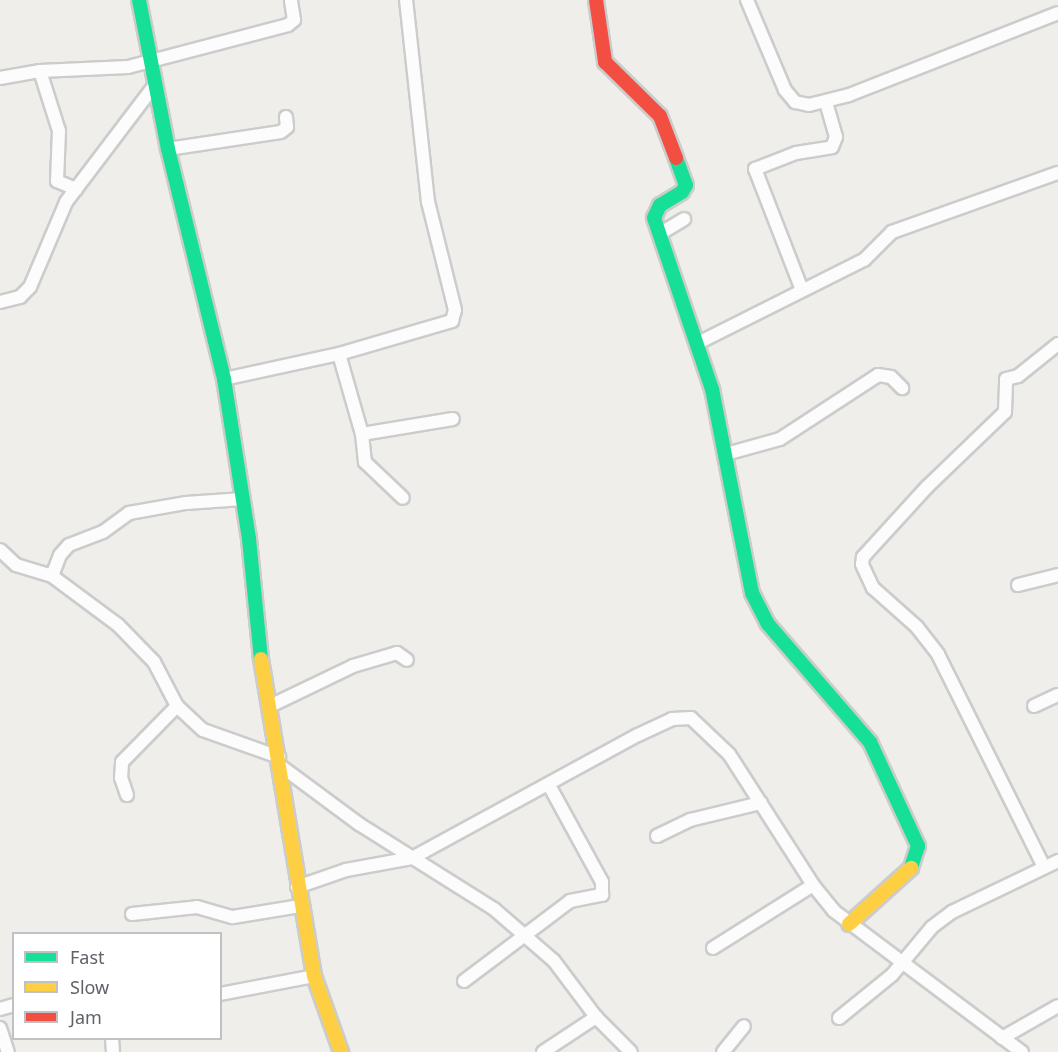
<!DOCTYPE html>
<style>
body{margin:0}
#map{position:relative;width:1058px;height:1052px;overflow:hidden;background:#efeeea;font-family:"Noto Sans",sans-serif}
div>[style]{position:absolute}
.roads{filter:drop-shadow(2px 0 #cbcccc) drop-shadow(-2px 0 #cbcccc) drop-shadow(0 2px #cbcccc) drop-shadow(0 -2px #cbcccc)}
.street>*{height:12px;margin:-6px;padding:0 6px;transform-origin:6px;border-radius:6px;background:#fdfcfc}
.fast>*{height:14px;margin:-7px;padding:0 7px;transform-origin:7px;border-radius:7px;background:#16e098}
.slow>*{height:14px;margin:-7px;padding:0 7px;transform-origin:7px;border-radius:7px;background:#ffcf43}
.jam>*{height:14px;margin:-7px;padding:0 7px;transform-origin:7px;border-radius:7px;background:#f24e42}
span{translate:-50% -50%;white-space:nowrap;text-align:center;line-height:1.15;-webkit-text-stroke:4.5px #fff;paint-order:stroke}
.legend{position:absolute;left:12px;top:932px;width:210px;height:108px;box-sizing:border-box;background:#fff;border:2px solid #bfc1c3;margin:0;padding:8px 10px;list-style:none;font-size:18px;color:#5f6368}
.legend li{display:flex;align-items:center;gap:12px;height:30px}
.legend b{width:30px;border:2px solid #bfc1c3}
</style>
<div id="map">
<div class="roads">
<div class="street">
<div style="left:747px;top:0;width:98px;rotate:67.1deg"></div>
<div style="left:785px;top:90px;width:16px;rotate:50deg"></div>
<div style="left:795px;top:102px;width:14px;rotate:12deg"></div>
<div style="left:809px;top:105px;width:41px;rotate:-14deg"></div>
<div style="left:849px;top:95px;width:225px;rotate:-21.4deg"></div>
<div style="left:40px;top:71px;width:63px;rotate:72.4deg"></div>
<div style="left:59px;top:131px;width:50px;rotate:92.3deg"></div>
<div style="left:57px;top:181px;width:21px;rotate:23deg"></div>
<div style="left:0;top:78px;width:41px;rotate:-9.9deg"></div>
<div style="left:40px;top:71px;width:88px;rotate:-2.6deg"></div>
<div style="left:128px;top:67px;width:165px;rotate:-14.7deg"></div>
<div style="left:288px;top:25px;width:8px;rotate:-40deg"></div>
<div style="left:294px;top:20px;width:20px;rotate:-99deg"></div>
<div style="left:168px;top:149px;width:114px;rotate:-8.6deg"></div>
<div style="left:281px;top:132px;width:8px;rotate:-40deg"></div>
<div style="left:287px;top:127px;width:10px;rotate:-96deg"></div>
<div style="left:661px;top:233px;width:27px;rotate:-31deg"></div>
<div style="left:802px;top:290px;width:130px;rotate:-111.2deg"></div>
<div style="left:755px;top:169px;width:44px;rotate:-21.3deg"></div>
<div style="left:796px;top:153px;width:36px;rotate:-9deg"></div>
<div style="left:832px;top:147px;width:11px;rotate:-68deg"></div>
<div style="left:836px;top:137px;width:36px;rotate:-106deg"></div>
<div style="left:0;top:302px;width:21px;rotate:-14deg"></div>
<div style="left:20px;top:297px;width:14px;rotate:-45deg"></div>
<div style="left:30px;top:287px;width:92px;rotate:-67deg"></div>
<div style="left:66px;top:202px;width:146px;rotate:-52.8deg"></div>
<div style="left:698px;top:343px;width:186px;rotate:-26.6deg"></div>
<div style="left:864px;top:260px;width:40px;rotate:-45deg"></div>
<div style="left:892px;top:232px;width:176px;rotate:-19.6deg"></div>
<div style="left:339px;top:354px;width:83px;rotate:74deg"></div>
<div style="left:362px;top:434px;width:28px;rotate:84deg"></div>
<div style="left:365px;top:462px;width:52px;rotate:43.5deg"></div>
<div style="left:224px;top:379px;width:118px;rotate:-12.3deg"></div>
<div style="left:339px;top:354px;width:118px;rotate:-16.3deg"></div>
<div style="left:452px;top:321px;width:11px;rotate:-75deg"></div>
<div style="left:455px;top:310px;width:111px;rotate:-104deg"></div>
<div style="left:428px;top:202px;width:203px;rotate:-96.2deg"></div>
<div style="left:362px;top:434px;width:92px;rotate:-9.4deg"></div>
<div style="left:726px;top:454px;width:56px;rotate:-15.5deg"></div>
<div style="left:780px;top:439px;width:117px;rotate:-33.1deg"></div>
<div style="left:878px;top:375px;width:13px;rotate:9deg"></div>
<div style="left:891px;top:377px;width:16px;rotate:45deg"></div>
<div style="left:0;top:550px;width:22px;rotate:43deg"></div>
<div style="left:16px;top:565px;width:38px;rotate:17deg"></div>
<div style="left:52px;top:576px;width:82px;rotate:36.6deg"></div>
<div style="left:118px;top:625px;width:52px;rotate:45.8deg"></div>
<div style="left:154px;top:662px;width:50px;rotate:62.4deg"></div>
<div style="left:177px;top:706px;width:35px;rotate:43deg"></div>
<div style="left:203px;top:730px;width:81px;rotate:19.6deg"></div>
<div style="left:52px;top:576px;width:22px;rotate:-69deg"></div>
<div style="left:60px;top:555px;width:13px;rotate:-48deg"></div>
<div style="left:69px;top:545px;width:36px;rotate:-21deg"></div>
<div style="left:103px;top:532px;width:32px;rotate:-36deg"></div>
<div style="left:129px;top:513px;width:58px;rotate:-10deg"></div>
<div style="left:186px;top:503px;width:57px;rotate:-4deg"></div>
<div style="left:1018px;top:585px;width:41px;rotate:-14deg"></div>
<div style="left:270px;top:706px;width:92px;rotate:-25.7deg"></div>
<div style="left:353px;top:666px;width:46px;rotate:-16.5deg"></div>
<div style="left:397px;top:653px;width:12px;rotate:35deg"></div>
<div style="left:1034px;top:706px;width:26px;rotate:-25deg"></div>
<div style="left:282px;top:767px;width:96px;rotate:36.5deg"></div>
<div style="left:359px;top:824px;width:160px;rotate:32.2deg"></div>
<div style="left:494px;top:909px;width:79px;rotate:40.9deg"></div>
<div style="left:554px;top:961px;width:70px;rotate:53.1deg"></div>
<div style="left:596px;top:1017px;width:49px;rotate:45deg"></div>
<div style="left:127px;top:795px;width:18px;rotate:-109deg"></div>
<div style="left:121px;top:778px;width:16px;rotate:-86deg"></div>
<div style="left:122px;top:762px;width:78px;rotate:-45.5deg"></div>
<div style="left:657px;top:836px;width:37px;rotate:-26deg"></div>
<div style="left:690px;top:820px;width:73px;rotate:-13.5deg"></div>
<div style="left:1044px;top:867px;width:238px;rotate:-116.5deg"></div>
<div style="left:938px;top:654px;width:34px;rotate:-128deg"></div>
<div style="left:917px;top:627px;width:59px;rotate:-138.4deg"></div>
<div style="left:873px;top:588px;width:26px;rotate:-115deg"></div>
<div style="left:862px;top:564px;width:7px;rotate:-82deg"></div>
<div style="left:863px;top:557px;width:95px;rotate:-47.6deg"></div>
<div style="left:927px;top:487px;width:108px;rotate:-43.9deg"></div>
<div style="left:1005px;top:412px;width:33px;rotate:-88deg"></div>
<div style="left:1006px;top:379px;width:12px;rotate:-14deg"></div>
<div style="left:1018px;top:376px;width:51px;rotate:-38.7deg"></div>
<div style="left:297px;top:887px;width:52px;rotate:-19.1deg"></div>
<div style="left:346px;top:870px;width:67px;rotate:-10.3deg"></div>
<div style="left:412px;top:858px;width:257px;rotate:-28.6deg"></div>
<div style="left:638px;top:735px;width:38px;rotate:-25deg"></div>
<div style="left:672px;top:719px;width:19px;rotate:-3deg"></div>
<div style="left:691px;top:718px;width:52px;rotate:43.5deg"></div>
<div style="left:729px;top:754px;width:156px;rotate:57.3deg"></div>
<div style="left:813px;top:885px;width:33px;rotate:51deg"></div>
<div style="left:834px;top:911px;width:235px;rotate:36.9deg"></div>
<div style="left:132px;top:914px;width:65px;rotate:-6.1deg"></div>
<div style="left:197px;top:907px;width:37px;rotate:16deg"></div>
<div style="left:233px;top:917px;width:68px;rotate:-9.3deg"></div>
<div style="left:713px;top:948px;width:118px;rotate:-32.2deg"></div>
<div style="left:464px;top:981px;width:133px;rotate:-37deg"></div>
<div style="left:570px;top:901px;width:33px;rotate:-11deg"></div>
<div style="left:602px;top:895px;width:13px;rotate:-90deg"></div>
<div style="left:602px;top:882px;width:111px;rotate:-118.7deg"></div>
<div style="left:220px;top:994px;width:96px;rotate:-10.8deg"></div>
<div style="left:0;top:1009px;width:15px;rotate:-16deg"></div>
<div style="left:839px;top:1018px;width:68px;rotate:-39.1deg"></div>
<div style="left:892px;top:975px;width:62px;rotate:-50.2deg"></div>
<div style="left:932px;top:927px;width:25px;rotate:-37deg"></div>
<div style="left:952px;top:912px;width:118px;rotate:-25.7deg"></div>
<div style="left:0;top:1028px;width:25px;rotate:72deg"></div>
<div style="left:112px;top:1038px;width:14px;rotate:86deg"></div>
<div style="left:1002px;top:1038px;width:64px;rotate:-29.7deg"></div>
<div style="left:543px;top:1052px;width:64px;rotate:-33.4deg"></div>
<div style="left:723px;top:1052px;width:33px;rotate:-51deg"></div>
</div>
<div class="fast">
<div style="left:139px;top:0;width:152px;rotate:79deg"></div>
<div style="left:168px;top:149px;width:237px;rotate:76.3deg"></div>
<div style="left:224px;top:379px;width:162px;rotate:81.1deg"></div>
<div style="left:249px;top:539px;width:121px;rotate:84.3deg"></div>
<div style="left:676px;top:158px;width:29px;rotate:70deg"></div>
<div style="left:686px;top:185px;width:8px;rotate:120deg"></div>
<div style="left:682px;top:192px;width:26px;rotate:149deg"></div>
<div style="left:660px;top:205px;width:14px;rotate:115deg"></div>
<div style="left:654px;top:218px;width:181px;rotate:71.3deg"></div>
<div style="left:712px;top:389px;width:208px;rotate:78.9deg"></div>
<div style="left:752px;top:593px;width:35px;rotate:63deg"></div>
<div style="left:768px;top:624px;width:156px;rotate:49.2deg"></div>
<div style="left:870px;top:742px;width:115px;rotate:65.2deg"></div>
<div style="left:918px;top:846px;width:23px;rotate:108deg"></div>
</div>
<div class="slow">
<div style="left:261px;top:659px;width:321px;rotate:80.5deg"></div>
<div style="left:314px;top:976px;width:81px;rotate:70.4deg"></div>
<div style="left:849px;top:924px;width:84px;rotate:-42.1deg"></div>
</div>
<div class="jam">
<div style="left:596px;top:0;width:63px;rotate:81.7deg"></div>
<div style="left:605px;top:62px;width:77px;rotate:44.5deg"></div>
<div style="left:660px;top:116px;width:45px;rotate:69.1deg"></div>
</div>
</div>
<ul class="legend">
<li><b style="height:8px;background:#16e098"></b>Fast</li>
<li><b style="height:8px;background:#ffcf43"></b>Slow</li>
<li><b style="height:8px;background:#f24e42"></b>Jam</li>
</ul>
</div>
